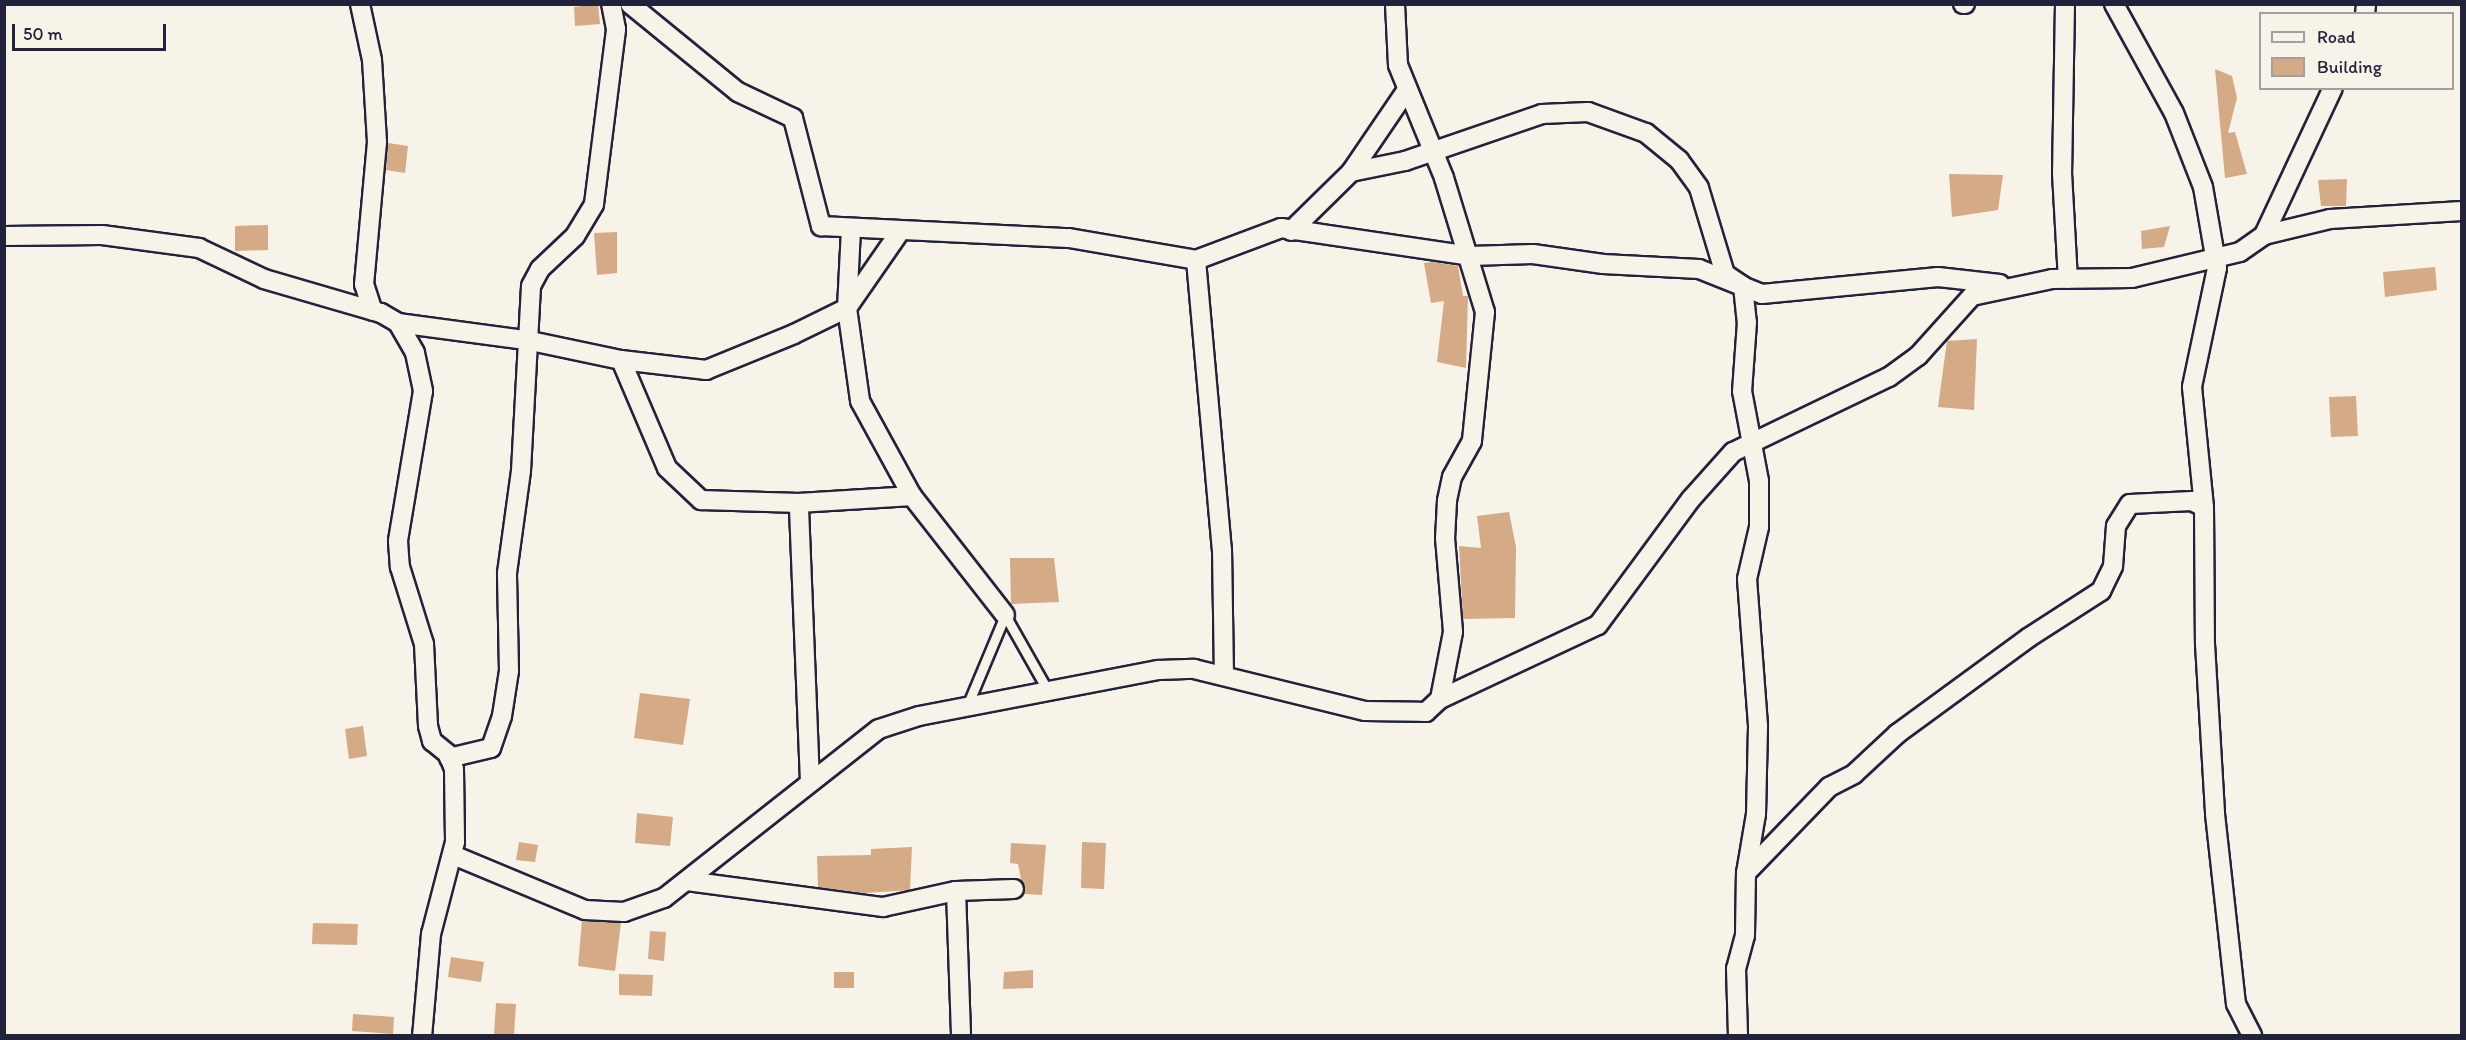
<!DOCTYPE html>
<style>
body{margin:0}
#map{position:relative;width:2466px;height:1040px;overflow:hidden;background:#f7f3e8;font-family:Itim,sans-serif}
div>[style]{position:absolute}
.building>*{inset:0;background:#d5aa86}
.roads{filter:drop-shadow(2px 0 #22223b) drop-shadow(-2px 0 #22223b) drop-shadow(0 2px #22223b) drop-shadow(0 -2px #22223b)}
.service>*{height:9px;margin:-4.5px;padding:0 4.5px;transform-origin:4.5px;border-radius:4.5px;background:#f7f3e8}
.minor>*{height:18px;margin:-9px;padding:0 9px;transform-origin:9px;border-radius:9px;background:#f7f3e8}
span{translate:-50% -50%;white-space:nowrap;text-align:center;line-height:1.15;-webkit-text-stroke:4.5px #f7f3e8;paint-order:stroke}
.frame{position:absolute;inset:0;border:6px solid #22223b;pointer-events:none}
.legend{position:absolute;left:2259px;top:12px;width:195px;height:78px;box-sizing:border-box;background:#f7f3e8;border:2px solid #a29fa3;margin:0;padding:8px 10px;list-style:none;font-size:18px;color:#22223b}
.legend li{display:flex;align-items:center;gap:12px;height:30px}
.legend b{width:30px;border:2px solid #a29fa3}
.scale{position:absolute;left:12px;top:24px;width:154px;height:27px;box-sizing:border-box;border:3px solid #22223b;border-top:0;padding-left:8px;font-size:18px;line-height:21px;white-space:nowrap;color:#22223b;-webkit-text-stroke:4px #f7f3e8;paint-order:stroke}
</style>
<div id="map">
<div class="building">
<div style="clip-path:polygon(598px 4px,600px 24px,575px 26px,574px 7px)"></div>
<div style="clip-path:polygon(2215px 69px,2232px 76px,2237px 98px,2228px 133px,2235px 132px,2247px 174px,2225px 178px)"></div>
<div style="clip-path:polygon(388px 143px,408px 146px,405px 173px,386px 170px)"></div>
<div style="clip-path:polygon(1949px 174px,2003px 175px,1998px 210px,1952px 217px)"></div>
<div style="clip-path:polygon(2347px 179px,2346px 206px,2321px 206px,2318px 180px)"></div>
<div style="clip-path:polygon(268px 225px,268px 250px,235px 251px,235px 226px)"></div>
<div style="clip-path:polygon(2170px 226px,2164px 247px,2142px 249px,2141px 231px)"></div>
<div style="clip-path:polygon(617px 232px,617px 273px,597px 275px,594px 233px)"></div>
<div style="clip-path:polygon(1432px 262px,1458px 266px,1463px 296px,1468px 296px,1466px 368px,1437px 362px,1444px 301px,1431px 303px,1424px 263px)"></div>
<div style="clip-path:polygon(2435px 267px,2437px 290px,2385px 297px,2383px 272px)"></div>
<div style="clip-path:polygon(1977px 339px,1974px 410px,1938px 407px,1947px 341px)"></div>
<div style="clip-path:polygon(2356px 396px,2358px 436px,2331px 437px,2329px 397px)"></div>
<div style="clip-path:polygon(1509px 512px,1516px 547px,1515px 618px,1463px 619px,1459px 546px,1481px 548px,1477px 516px)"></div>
<div style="clip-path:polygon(1010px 558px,1054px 558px,1059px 602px,1011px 604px)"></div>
<div style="clip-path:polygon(640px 693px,690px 699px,683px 745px,634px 738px)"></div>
<div style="clip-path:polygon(363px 726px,367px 756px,349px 759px,345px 729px)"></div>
<div style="clip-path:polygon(637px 813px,673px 817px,670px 846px,635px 843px)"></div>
<div style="clip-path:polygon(519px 842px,538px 845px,535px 862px,516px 860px)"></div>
<div style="clip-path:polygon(1082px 842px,1106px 843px,1104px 889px,1081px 888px)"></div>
<div style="clip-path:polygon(1011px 843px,1046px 845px,1042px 895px,1024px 894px,1018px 864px,1010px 863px)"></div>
<div style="clip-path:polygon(912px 847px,910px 890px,864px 893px,818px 887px,817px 856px,871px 855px,871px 849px)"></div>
<div style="clip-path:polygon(582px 921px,621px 923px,615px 971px,578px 966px)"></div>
<div style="clip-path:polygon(313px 923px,358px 924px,357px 945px,312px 944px)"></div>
<div style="clip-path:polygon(650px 931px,666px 932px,664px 961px,648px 959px)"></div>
<div style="clip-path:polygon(451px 957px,484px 962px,481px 982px,448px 977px)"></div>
<div style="clip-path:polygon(1033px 970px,1033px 988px,1003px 989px,1004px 972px)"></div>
<div style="clip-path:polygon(834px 972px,854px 972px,854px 988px,834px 988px)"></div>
<div style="clip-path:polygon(619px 974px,653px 975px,652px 996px,619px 995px)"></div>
<div style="clip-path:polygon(496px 1003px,516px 1004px,514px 1035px,494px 1035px)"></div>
<div style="clip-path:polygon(353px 1014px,394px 1017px,393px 1034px,352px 1031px)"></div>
</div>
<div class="roads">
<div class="service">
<div style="left:967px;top:706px;width:99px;rotate:-67.3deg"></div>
<div style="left:1005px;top:615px;width:87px;rotate:60.5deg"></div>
</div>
<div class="minor">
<div style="left:360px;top:4px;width:57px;rotate:77.9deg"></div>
<div style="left:372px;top:60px;width:82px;rotate:86.5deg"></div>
<div style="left:377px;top:142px;width:143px;rotate:95.2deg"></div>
<div style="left:364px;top:284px;width:28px;rotate:72deg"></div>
<div style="left:630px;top:4px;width:139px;rotate:39.2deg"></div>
<div style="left:738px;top:92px;width:61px;rotate:25.3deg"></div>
<div style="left:793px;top:118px;width:112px;rotate:75.5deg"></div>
<div style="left:821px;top:226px;width:248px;rotate:2.8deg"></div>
<div style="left:1069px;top:238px;width:129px;rotate:9.8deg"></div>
<div style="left:1196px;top:260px;width:91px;rotate:-20.6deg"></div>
<div style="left:1281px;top:228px;width:191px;rotate:8.4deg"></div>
<div style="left:1470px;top:256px;width:63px;rotate:-1.8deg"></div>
<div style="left:1533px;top:254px;width:71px;rotate:8.1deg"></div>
<div style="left:1603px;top:264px;width:96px;rotate:3deg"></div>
<div style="left:1699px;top:269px;width:68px;rotate:21.6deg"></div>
<div style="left:1762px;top:294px;width:177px;rotate:-5.5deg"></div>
<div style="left:1938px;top:277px;width:62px;rotate:6.4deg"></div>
<div style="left:1395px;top:4px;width:61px;rotate:87.2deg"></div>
<div style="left:1398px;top:65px;width:122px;rotate:67.8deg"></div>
<div style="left:1444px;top:178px;width:140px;rotate:73deg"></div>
<div style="left:1485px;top:312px;width:130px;rotate:95.8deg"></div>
<div style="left:1472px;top:441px;width:41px;rotate:119.1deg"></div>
<div style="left:1452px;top:477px;width:25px;rotate:102deg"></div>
<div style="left:1447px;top:501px;width:37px;rotate:93deg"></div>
<div style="left:1445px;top:538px;width:94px;rotate:85.1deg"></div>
<div style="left:1453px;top:632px;width:68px;rotate:101deg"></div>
<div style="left:1963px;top:4px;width:2px"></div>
<div style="left:2065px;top:4px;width:169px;rotate:91deg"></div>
<div style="left:2062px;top:173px;width:106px;rotate:86.8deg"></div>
<div style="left:2114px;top:4px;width:124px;rotate:61.2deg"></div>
<div style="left:2174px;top:113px;width:79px;rotate:68.6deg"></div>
<div style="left:2203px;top:187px;width:82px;rotate:80.2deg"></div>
<div style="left:2217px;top:268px;width:122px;rotate:101.9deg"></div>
<div style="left:2192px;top:387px;width:121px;rotate:84.3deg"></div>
<div style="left:2204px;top:507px;width:137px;rotate:89.6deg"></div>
<div style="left:2205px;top:644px;width:170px;rotate:86.6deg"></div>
<div style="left:2215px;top:814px;width:191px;rotate:83.7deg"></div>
<div style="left:2236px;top:1004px;width:36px;rotate:63deg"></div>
<div style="left:2365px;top:14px;width:10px;rotate:-84deg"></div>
<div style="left:1351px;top:172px;width:98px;rotate:-55.8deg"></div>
<div style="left:851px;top:229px;width:79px;rotate:92.9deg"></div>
<div style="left:847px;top:308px;width:94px;rotate:82deg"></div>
<div style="left:860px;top:401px;width:108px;rotate:61.3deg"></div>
<div style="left:912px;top:496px;width:151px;rotate:52deg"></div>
<div style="left:1291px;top:231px;width:84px;rotate:-44.5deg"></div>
<div style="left:1351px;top:172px;width:55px;rotate:-11.5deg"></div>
<div style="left:1405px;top:161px;width:145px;rotate:-18.9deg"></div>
<div style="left:1542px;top:114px;width:46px;rotate:-2.5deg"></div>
<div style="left:1588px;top:112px;width:62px;rotate:19.9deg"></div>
<div style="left:1646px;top:133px;width:43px;rotate:39.3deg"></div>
<div style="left:1679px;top:160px;width:34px;rotate:54deg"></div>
<div style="left:1699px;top:188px;width:90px;rotate:73.2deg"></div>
<div style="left:1725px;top:274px;width:22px;rotate:34deg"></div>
<div style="left:1743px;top:286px;width:36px;rotate:84deg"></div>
<div style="left:1747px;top:322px;width:69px;rotate:94.1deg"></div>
<div style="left:1742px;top:391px;width:92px;rotate:79.3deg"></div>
<div style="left:1759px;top:481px;width:46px;rotate:90deg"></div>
<div style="left:1759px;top:527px;width:53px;rotate:103deg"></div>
<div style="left:1747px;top:579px;width:148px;rotate:85.7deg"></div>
<div style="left:1758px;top:727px;width:87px;rotate:91.3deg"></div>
<div style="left:1756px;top:814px;width:60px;rotate:99.6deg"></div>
<div style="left:2264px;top:235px;width:68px;rotate:-13.6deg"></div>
<div style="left:2330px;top:219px;width:132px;rotate:-3.5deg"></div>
<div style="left:4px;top:236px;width:98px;rotate:-0.6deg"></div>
<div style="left:102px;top:235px;width:98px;rotate:7.6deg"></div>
<div style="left:199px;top:248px;width:72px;rotate:25.5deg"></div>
<div style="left:264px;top:279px;width:122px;rotate:16.2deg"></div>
<div style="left:381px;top:313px;width:20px;rotate:30deg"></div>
<div style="left:398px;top:323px;width:129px;rotate:7.6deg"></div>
<div style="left:526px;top:340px;width:97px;rotate:11.9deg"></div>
<div style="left:621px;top:360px;width:117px;rotate:66.9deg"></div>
<div style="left:667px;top:468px;width:47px;rotate:43.3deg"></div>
<div style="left:701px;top:500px;width:98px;rotate:1.8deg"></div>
<div style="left:1196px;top:260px;width:290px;rotate:84.9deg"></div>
<div style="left:1222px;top:549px;width:127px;rotate:89.1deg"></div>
<div style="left:398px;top:323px;width:34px;rotate:60deg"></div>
<div style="left:415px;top:353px;width:39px;rotate:78deg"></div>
<div style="left:423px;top:391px;width:152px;rotate:99.5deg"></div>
<div style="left:398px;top:541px;width:26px;rotate:86deg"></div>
<div style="left:400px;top:567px;width:81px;rotate:72.7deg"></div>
<div style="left:424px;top:644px;width:82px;rotate:87.2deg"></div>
<div style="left:428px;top:726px;width:16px;rotate:75deg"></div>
<div style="left:432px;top:741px;width:21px;rotate:39deg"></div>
<div style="left:448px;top:754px;width:16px;rotate:68deg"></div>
<div style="left:454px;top:769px;width:73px;rotate:89.2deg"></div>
<div style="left:455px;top:842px;width:95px;rotate:104.6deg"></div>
<div style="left:431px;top:934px;width:102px;rotate:95deg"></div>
<div style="left:621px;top:360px;width:86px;rotate:6.7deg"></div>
<div style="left:706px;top:370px;width:95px;rotate:-22.2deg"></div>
<div style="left:794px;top:334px;width:59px;rotate:-26.1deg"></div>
<div style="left:847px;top:308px;width:91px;rotate:-55.3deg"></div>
<div style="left:449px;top:758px;width:43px;rotate:-13.4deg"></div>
<div style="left:491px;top:748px;width:34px;rotate:-71deg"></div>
<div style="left:502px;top:716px;width:46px;rotate:-81.2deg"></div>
<div style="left:509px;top:671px;width:98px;rotate:-91.2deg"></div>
<div style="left:507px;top:573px;width:103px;rotate:-82.2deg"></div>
<div style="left:521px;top:471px;width:185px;rotate:-86.9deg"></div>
<div style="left:531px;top:286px;width:19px;rotate:-62deg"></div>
<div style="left:540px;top:269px;width:48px;rotate:-43.3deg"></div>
<div style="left:575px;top:236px;width:37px;rotate:-59deg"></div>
<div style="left:594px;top:204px;width:176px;rotate:-82.8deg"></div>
<div style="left:616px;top:29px;width:25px;rotate:-101deg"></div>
<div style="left:810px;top:782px;width:279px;rotate:-92.3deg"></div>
<div style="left:799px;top:503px;width:113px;rotate:-3.5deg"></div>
<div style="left:453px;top:855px;width:143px;rotate:22.6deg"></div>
<div style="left:585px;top:910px;width:39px;rotate:3deg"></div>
<div style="left:624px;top:912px;width:42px;rotate:-19.3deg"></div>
<div style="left:664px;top:898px;width:273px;rotate:-38.2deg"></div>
<div style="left:879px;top:729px;width:42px;rotate:-18deg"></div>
<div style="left:919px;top:716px;width:244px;rotate:-10.9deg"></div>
<div style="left:1159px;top:670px;width:35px;rotate:-2deg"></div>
<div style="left:1194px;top:669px;width:176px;rotate:13.8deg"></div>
<div style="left:1365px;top:711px;width:61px;rotate:0.9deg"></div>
<div style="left:1426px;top:712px;width:19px;rotate:-43deg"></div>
<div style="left:1440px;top:699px;width:174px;rotate:-25.1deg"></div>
<div style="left:1598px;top:625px;width:157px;rotate:-53.6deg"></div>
<div style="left:1691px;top:499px;width:63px;rotate:-48.2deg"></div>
<div style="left:1733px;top:452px;width:173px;rotate:-25.7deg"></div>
<div style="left:1889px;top:377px;width:36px;rotate:-36deg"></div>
<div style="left:1918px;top:356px;width:81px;rotate:-48deg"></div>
<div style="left:1972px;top:296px;width:82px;rotate:-12deg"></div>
<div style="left:2052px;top:279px;width:80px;rotate:-0.7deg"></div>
<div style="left:2132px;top:278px;width:111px;rotate:-13.5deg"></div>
<div style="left:2240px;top:252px;width:29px;rotate:-35deg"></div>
<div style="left:2264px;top:235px;width:162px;rotate:-64.9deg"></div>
<div style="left:687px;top:881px;width:198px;rotate:7.6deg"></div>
<div style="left:883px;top:907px;width:75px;rotate:-12.4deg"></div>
<div style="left:956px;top:891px;width:58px;rotate:-2deg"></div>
<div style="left:956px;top:891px;width:145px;rotate:88deg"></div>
<div style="left:1738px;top:1036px;width:67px;rotate:-91.7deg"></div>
<div style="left:1736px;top:969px;width:35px;rotate:-75deg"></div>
<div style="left:1745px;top:935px;width:62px;rotate:-89.1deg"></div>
<div style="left:1746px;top:873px;width:120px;rotate:-46deg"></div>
<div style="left:1829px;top:787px;width:28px;rotate:-27deg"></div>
<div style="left:1854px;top:774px;width:59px;rotate:-42.9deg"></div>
<div style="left:1897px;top:734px;width:162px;rotate:-36.2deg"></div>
<div style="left:2028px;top:638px;width:87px;rotate:-32.8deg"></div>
<div style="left:2101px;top:591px;width:28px;rotate:-64deg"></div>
<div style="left:2113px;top:566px;width:40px;rotate:-85.7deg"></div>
<div style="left:2116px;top:526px;width:26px;rotate:-58deg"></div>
<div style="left:2130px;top:504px;width:62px;rotate:-2.8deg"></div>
<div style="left:2192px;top:501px;width:13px;rotate:27deg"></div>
</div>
</div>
<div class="frame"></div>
<ul class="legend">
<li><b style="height:8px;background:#f7f3e8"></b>Road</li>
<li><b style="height:16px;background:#d5aa86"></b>Building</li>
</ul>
<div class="scale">50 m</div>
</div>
